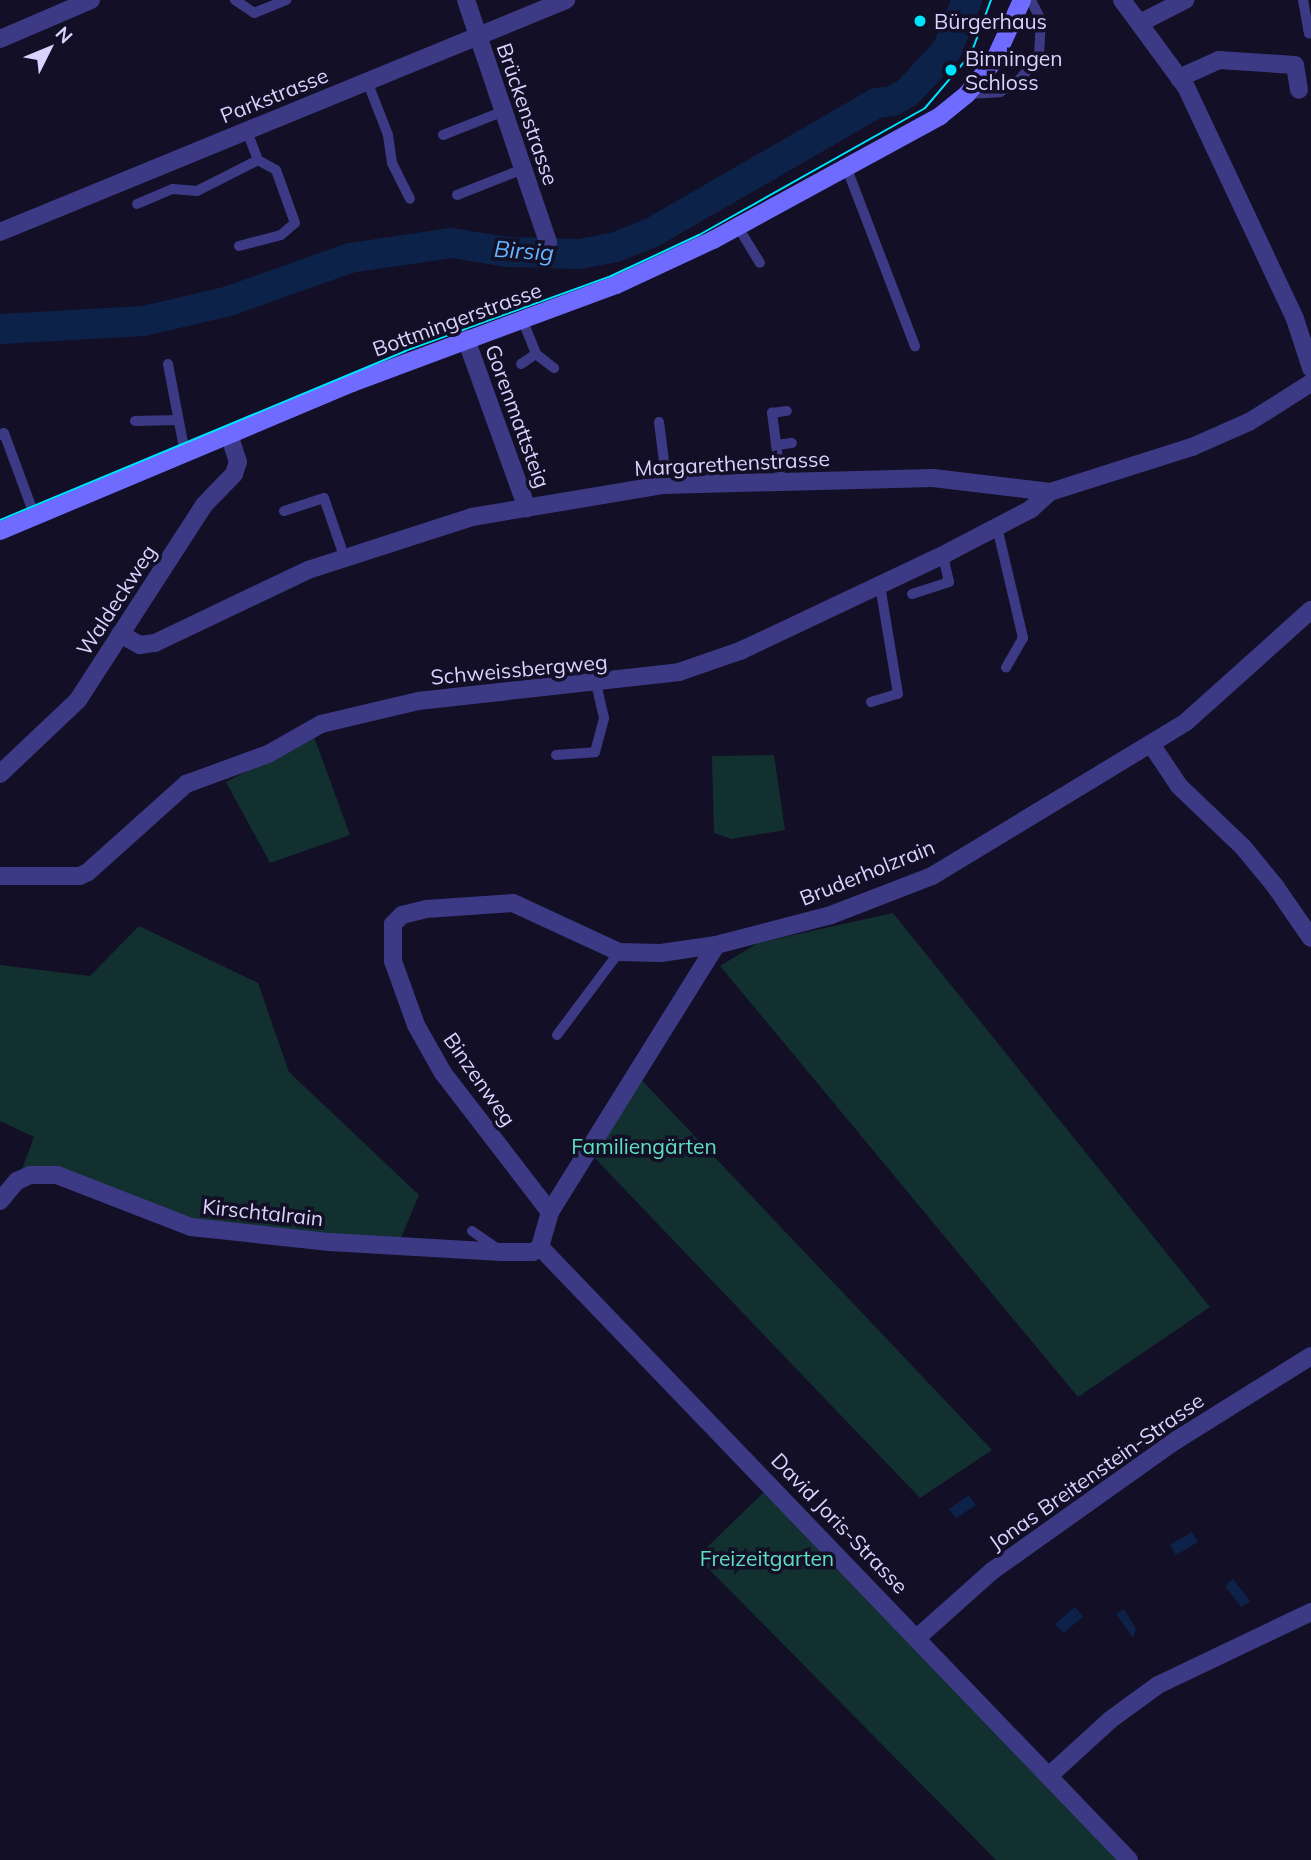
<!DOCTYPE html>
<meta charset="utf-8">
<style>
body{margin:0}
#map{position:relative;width:1311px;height:1860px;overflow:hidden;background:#130f26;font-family:Mulish,sans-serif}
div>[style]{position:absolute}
.green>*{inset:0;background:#12302f}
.water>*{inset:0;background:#0c2248}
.river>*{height:30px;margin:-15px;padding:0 15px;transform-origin:15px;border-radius:15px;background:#0c2248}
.lane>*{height:10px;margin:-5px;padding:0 5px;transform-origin:5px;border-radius:5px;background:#3d3a85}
.street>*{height:18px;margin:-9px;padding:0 9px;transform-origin:9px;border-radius:9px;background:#3d3a85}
.secondary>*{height:18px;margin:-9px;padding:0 9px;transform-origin:9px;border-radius:9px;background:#6f6bff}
.tram>*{height:2px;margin:-1px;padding:0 1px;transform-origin:1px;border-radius:1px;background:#00e5ff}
.dots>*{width:19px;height:19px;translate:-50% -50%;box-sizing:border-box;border:4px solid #130f26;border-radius:50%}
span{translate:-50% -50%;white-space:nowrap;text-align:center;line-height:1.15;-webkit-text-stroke:7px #130f26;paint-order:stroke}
.poi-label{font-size:21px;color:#d9d4ff}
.left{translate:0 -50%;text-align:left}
.street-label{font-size:21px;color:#d9d4ff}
.park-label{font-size:21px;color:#5fe0c0}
.water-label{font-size:23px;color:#62b6ff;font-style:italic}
.north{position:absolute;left:14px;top:14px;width:70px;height:70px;-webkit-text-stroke:5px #130f26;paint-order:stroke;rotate:47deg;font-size:19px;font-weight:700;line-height:28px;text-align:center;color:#d9d4ff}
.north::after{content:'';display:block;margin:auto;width:24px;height:32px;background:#d9d4ff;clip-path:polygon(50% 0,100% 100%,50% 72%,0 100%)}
</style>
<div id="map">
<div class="green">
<div style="clip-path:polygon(314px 737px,350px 835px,270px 863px,226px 782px)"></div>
<div style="clip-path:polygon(774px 755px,785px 830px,732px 839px,714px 833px,712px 756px)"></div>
<div style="clip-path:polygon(893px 913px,1210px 1307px,1078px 1397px,720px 966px,758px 943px)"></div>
<div style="clip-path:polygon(139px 926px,258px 983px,289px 1072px,419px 1195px,400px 1240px,187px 1223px,21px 1172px,34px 1137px,0 1121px,0 965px,90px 976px)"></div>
<div style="clip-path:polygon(634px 1072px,992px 1450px,920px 1498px,587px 1150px)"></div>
<div style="clip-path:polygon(767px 1489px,1122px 1860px,996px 1860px,697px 1557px)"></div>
</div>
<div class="water">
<div style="clip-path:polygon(969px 1495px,976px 1505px,956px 1518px,949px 1509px)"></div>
<div style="clip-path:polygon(1192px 1532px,1198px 1542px,1176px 1555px,1170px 1545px)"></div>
<div style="clip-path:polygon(1233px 1579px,1250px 1601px,1241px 1607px,1225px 1586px)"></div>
<div style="clip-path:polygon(1075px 1607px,1083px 1617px,1063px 1633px,1055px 1624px)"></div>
<div style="clip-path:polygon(1124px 1609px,1136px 1629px,1133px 1638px,1116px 1614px)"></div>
</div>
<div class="river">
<div style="left:0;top:329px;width:144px;rotate:-3.2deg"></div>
<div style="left:144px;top:321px;width:87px;rotate:-13.2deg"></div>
<div style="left:229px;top:301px;width:128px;rotate:-19.6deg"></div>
<div style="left:350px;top:258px;width:103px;rotate:-8.4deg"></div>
<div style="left:452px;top:243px;width:56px;rotate:9.3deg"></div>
<div style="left:507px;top:252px;width:73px;rotate:1.6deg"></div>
<div style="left:580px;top:254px;width:37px;rotate:-11deg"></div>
<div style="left:616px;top:247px;width:40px;rotate:-22deg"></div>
<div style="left:653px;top:232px;width:258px;rotate:-30deg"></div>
<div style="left:876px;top:103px;width:17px;rotate:-7deg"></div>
<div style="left:893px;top:101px;width:17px;rotate:-31deg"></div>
<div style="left:908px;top:92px;width:57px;rotate:-47.1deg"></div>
<div style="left:947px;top:50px;width:54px;rotate:-68.2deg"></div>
</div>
<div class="lane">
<div style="left:235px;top:0;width:23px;rotate:34deg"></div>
<div style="left:254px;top:13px;width:35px;rotate:-22deg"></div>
<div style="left:1303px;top:0;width:34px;rotate:80deg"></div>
<div style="left:367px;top:81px;width:58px;rotate:68.7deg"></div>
<div style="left:388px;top:135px;width:28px;rotate:82deg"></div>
<div style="left:392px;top:163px;width:40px;rotate:63.4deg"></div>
<div style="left:967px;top:94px;width:33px;rotate:-3deg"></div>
<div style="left:1000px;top:92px;width:24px;rotate:-33deg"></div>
<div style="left:1020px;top:79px;width:30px;rotate:-50deg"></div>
<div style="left:1039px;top:56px;width:36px;rotate:-87deg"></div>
<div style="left:1041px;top:20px;width:22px;rotate:-117deg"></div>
<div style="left:443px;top:135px;width:66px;rotate:-21.5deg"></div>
<div style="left:847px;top:169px;width:190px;rotate:69deg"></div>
<div style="left:457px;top:195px;width:71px;rotate:-21.5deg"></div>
<div style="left:137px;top:204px;width:39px;rotate:-23deg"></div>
<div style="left:173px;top:189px;width:24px;rotate:5deg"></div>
<div style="left:197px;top:191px;width:68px;rotate:-26.9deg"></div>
<div style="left:738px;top:227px;width:42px;rotate:58.6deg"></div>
<div style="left:239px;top:246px;width:43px;rotate:-14.7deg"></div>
<div style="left:281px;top:235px;width:18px;rotate:-41deg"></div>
<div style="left:295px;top:223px;width:56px;rotate:-109.7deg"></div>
<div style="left:276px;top:170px;width:21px;rotate:-151deg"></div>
<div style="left:258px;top:160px;width:31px;rotate:-111deg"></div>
<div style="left:522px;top:319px;width:38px;rotate:68deg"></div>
<div style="left:536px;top:354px;width:23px;rotate:38deg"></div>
<div style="left:168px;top:364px;width:91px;rotate:79.2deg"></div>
<div style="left:521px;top:364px;width:18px;rotate:-34deg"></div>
<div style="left:135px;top:421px;width:43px;rotate:-1.3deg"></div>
<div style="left:659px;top:422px;width:64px;rotate:82.8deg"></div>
<div style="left:0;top:435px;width:4px;rotate:-27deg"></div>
<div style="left:4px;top:433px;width:90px;rotate:69.7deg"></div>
<div style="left:776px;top:445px;width:16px;rotate:-7deg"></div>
<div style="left:781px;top:482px;width:70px;rotate:-97.4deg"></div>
<div style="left:772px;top:413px;width:15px;rotate:-8deg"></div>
<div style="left:284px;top:511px;width:42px;rotate:-18deg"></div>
<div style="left:324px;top:498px;width:65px;rotate:71deg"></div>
<div style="left:997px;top:527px;width:114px;rotate:76.8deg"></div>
<div style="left:1023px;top:638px;width:34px;rotate:120deg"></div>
<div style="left:912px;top:594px;width:39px;rotate:-18deg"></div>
<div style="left:949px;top:582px;width:28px;rotate:-103deg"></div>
<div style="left:871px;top:702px;width:28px;rotate:-17deg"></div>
<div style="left:898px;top:694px;width:110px;rotate:-99.4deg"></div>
<div style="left:556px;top:755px;width:39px;rotate:-4deg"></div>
<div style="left:595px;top:752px;width:35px;rotate:-75deg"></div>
<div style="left:604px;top:718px;width:35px;rotate:-103deg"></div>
<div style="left:557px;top:1035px;width:104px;rotate:-53.2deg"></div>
<div style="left:472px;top:1231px;width:33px;rotate:35deg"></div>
</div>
<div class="street">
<div style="left:466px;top:0;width:256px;rotate:71.3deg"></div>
<div style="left:1122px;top:0;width:108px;rotate:53.7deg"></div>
<div style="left:1186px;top:87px;width:256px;rotate:64.8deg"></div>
<div style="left:1295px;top:319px;width:52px;rotate:71.9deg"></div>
<div style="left:1140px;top:23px;width:51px;rotate:-27.1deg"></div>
<div style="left:0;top:39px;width:99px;rotate:-23.2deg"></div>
<div style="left:1179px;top:78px;width:44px;rotate:-24.2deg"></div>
<div style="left:1219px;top:60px;width:76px;rotate:3.8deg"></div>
<div style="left:1295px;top:65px;width:25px;rotate:81deg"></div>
<div style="left:0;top:232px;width:612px;rotate:-22.29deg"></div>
<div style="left:466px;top:339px;width:180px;rotate:70.2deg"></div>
<div style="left:120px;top:634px;width:23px;rotate:29deg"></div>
<div style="left:140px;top:645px;width:15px;rotate:-8deg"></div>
<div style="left:155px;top:643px;width:170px;rotate:-25.5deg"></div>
<div style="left:308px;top:570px;width:172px;rotate:-17.9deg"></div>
<div style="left:472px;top:517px;width:194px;rotate:-9.5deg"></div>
<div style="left:663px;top:485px;width:270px;rotate:-1.5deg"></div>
<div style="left:933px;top:478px;width:118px;rotate:6.8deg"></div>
<div style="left:1050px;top:492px;width:149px;rotate:-17.6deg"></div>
<div style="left:1192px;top:447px;width:62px;rotate:-23.7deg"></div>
<div style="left:1249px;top:422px;width:73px;rotate:-32.2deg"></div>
<div style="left:1151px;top:744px;width:50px;rotate:56.3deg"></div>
<div style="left:1179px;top:786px;width:88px;rotate:43.6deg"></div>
<div style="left:1243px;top:847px;width:50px;rotate:50.6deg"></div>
<div style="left:1275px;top:886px;width:63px;rotate:55.3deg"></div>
<div style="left:0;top:774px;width:108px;rotate:-43.5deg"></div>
<div style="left:78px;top:700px;width:232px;rotate:-57.1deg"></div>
<div style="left:204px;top:505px;width:43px;rotate:-45.9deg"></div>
<div style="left:234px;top:474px;width:13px;rotate:-72deg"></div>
<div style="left:238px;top:462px;width:28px;rotate:-108deg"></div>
<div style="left:0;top:876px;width:80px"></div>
<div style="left:80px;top:876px;width:9px;rotate:-27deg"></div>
<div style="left:88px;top:872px;width:132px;rotate:-41.9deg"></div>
<div style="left:186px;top:784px;width:87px;rotate:-20.1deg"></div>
<div style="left:268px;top:754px;width:61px;rotate:-29.5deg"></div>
<div style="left:321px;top:724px;width:100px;rotate:-13.3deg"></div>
<div style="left:418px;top:701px;width:263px;rotate:-6.3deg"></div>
<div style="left:679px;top:672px;width:65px;rotate:-19deg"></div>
<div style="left:740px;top:651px;width:229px;rotate:-25.3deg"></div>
<div style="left:947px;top:553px;width:95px;rotate:-27.6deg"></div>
<div style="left:1031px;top:509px;width:25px;rotate:-42deg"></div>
<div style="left:0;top:1201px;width:26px;rotate:-50deg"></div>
<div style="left:17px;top:1181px;width:14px;rotate:-25deg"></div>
<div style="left:30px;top:1175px;width:27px"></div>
<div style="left:57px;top:1175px;width:144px;rotate:21.2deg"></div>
<div style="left:191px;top:1227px;width:140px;rotate:6.2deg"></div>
<div style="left:330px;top:1242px;width:172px;rotate:3.3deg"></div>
<div style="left:502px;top:1252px;width:31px"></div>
<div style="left:533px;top:1252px;width:9px;rotate:-36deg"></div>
<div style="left:550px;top:1212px;width:175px;rotate:-127.6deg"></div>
<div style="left:443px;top:1073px;width:55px;rotate:-119.4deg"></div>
<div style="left:416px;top:1025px;width:68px;rotate:-109.8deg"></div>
<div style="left:393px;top:961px;width:37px;rotate:-90deg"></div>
<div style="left:393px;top:924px;width:13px;rotate:-45deg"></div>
<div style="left:402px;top:915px;width:25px;rotate:-14deg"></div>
<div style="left:426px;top:909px;width:87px;rotate:-3.9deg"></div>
<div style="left:513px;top:903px;width:117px;rotate:24.8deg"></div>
<div style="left:619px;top:952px;width:42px;rotate:1.4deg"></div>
<div style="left:661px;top:953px;width:56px;rotate:-8.3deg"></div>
<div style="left:540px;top:1247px;width:36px;rotate:-74deg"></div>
<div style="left:550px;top:1212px;width:314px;rotate:-58.1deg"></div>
<div style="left:716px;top:945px;width:119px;rotate:-14.6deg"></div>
<div style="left:831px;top:915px;width:108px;rotate:-21.1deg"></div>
<div style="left:932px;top:876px;width:297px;rotate:-31.2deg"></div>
<div style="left:1186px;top:722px;width:168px;rotate:-41.9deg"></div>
<div style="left:540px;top:1247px;width:850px;rotate:46.14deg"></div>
<div style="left:918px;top:1637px;width:99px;rotate:-41.7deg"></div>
<div style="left:992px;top:1571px;width:224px;rotate:-35.4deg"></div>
<div style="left:1175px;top:1441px;width:160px;rotate:-32deg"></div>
<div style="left:1050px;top:1775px;width:81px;rotate:-42.5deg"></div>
<div style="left:1110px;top:1720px;width:59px;rotate:-36.1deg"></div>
<div style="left:1158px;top:1685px;width:170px;rotate:-25.5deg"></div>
</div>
<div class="secondary">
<div style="left:0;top:531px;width:382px;rotate:-22.8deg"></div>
<div style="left:352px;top:383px;width:282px;rotate:-20.4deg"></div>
<div style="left:616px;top:285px;width:107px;rotate:-24.9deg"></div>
<div style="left:713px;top:240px;width:259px;rotate:-28.6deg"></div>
<div style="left:940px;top:116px;width:35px;rotate:-39deg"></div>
<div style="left:967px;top:94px;width:43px;rotate:-50.7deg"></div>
<div style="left:994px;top:61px;width:67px;rotate:-65.3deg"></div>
</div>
<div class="tram">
<div style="left:0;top:520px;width:439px;rotate:-22.6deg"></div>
<div style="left:405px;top:351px;width:219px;rotate:-20deg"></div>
<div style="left:611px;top:276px;width:97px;rotate:-25deg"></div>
<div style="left:699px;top:235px;width:259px;rotate:-29.3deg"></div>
<div style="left:925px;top:108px;width:71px;rotate:-49.6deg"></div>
<div style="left:971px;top:54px;width:58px;rotate:-69.7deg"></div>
</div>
<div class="dots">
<div style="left:920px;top:21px;background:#00e5ff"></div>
<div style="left:951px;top:70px;background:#00e5ff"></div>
</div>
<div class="poi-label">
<span class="left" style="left:934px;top:21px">Bürgerhaus</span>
<span class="left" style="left:965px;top:70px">Binningen<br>Schloss</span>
</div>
<div class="street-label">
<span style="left:274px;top:95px;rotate:-22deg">Parkstrasse</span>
<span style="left:528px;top:114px;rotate:71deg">Brückenstrasse</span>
<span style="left:457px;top:319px;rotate:-20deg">Bottmingerstrasse</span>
<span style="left:518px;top:416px;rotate:70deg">Gorenmattsteig</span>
<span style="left:732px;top:463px;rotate:-3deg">Margarethenstrasse</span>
<span style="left:116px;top:600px;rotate:-57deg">Waldeckweg</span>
<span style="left:519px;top:669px;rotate:-5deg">Schweissbergweg</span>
<span style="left:867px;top:872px;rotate:-22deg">Bruderholzrain</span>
<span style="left:480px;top:1079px;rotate:55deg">Binzenweg</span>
<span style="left:263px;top:1212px;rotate:6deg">Kirschtalrain</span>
<span style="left:1096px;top:1471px;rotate:-35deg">Jonas Breitenstein-Strasse</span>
<span style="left:840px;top:1523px;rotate:46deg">David Joris-Strasse</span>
</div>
<div class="park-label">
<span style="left:644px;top:1146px">Familiengärten</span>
<span style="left:767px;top:1558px">Freizeitgarten</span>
</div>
<div class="water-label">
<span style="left:524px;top:251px;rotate:4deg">Birsig</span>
</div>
<div class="north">N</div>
</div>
